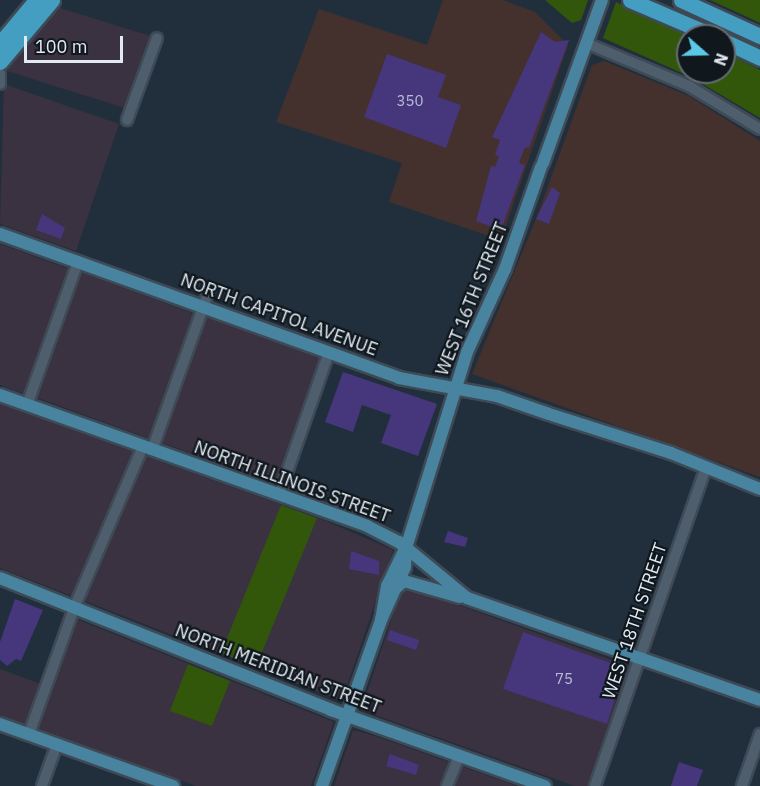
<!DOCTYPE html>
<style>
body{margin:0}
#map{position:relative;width:760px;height:786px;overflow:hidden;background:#212f3d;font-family:"IBM Plex Sans",sans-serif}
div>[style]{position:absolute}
.commercial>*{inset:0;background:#3a3141}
.medical>*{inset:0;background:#44302d}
.green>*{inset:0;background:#32570b}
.building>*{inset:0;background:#46367c}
.roads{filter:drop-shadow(2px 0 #3e4a56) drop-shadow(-2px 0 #3e4a56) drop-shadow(0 2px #3e4a56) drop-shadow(0 -2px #3e4a56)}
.minor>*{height:10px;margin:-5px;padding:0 5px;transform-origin:5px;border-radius:5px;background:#4e5e6d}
.major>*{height:12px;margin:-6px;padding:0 6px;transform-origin:6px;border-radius:6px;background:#48849f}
.highway>*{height:15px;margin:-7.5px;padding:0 7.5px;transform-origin:7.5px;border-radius:7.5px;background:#449ec1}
span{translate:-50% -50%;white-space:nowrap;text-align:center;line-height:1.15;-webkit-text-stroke:4.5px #10171d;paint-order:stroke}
.number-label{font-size:15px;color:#babdd5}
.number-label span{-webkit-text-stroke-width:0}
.street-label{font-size:18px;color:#e1eaf3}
.north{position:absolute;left:676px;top:24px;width:60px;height:60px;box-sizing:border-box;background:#10171d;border:2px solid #646b73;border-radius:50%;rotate:110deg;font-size:16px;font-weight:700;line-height:24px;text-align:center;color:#e1eaf3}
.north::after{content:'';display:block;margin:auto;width:21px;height:27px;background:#5bc8e6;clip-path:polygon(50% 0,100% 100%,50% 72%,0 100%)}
.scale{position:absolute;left:24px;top:36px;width:99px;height:27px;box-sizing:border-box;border:3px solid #e1eaf3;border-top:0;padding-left:8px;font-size:18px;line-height:21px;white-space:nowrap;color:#e1eaf3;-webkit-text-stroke:4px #10171d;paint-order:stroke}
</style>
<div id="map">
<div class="commercial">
<div style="clip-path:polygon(57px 7px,157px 38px,131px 110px,7px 71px)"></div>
<div style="clip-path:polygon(4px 84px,119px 124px,76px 251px,0 224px)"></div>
<div style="clip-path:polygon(0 244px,69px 269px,25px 394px,0 385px)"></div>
<div style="clip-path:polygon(80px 272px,195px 314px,151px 439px,35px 397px)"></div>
<div style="clip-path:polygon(206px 317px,323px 359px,277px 484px,160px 442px)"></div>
<div style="clip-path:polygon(0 404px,321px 519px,393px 550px,342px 701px,0 568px)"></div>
<div style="clip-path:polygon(403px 585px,631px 667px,589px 786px,575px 786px,361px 710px)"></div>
<div style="clip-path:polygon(76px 619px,334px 722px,311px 786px,196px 786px,36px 728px)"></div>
<div style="clip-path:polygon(0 669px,41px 684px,26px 725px,0 716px)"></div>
<div style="clip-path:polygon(353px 730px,375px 736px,517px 786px,334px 786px)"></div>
</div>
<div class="medical">
<div style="clip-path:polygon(443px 0,503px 0,535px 12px,568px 45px,501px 240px,389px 202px,402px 163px,276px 122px,319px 9px,427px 45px)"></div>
<div style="clip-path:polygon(604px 61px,689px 96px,760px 141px,760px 477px,472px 374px,536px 219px,592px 65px)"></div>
</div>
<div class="green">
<div style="clip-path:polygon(545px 0,588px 0,581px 20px,572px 23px)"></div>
<div style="clip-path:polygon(710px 0,760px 0,760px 23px,743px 15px)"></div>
<div style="clip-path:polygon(616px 2px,689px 36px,688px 72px,724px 72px,724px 52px,760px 70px,760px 118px,691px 77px,603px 38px)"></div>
<div style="clip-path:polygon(281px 505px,317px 518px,256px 667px,221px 653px)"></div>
<div style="clip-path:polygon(188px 664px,230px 681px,212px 726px,170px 711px)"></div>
</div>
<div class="building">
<div style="clip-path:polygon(541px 32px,555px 42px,569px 40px,529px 148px,525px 147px,519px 163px,525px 165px,502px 227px,492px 227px,476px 221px,491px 166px,495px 167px,499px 156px,495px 155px,500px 140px,492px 137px)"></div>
<div style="clip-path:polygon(387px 54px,446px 75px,438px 97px,461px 105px,446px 148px,364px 117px)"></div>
<div style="clip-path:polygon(552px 187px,560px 193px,549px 224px,536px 219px)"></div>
<div style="clip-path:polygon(42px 214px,65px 228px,61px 239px,36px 230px)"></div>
<div style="clip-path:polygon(343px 372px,437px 404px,418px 456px,381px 443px,391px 415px,362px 405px,353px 432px,325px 422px)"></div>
<div style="clip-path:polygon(448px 531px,468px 538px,465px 547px,444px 542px)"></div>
<div style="clip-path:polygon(351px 551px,379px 561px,379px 575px,349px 569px)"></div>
<div style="clip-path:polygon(15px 599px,43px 610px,21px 661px,16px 659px,7px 666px,0 660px,0 642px)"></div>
<div style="clip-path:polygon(390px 630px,419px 640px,416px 650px,387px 640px)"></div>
<div style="clip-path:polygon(523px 632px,625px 668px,607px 724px,503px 689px)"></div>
<div style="clip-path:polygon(390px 754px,419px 765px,416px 775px,386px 766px)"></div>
<div style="clip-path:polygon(679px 762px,703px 770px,697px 786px,671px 786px)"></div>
</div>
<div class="roads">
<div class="minor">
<div style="left:586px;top:43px;width:112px;rotate:22.7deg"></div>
<div style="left:689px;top:86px;width:83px;rotate:31.2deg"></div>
<div style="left:0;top:74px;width:10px;rotate:90deg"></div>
<div style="left:127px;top:120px;width:87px;rotate:-69.9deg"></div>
<div style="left:27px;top:405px;width:152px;rotate:-70.4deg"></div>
<div style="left:152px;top:450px;width:166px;rotate:-70.3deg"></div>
<div style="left:279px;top:495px;width:151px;rotate:-70.7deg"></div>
<div style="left:29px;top:734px;width:134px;rotate:-70.3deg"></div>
<div style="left:74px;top:608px;width:176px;rotate:-66.9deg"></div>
<div style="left:42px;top:786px;width:45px;rotate:-70.3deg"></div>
<div style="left:447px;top:786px;width:32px;rotate:-68deg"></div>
<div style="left:595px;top:786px;width:338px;rotate:-70.8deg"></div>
<div style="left:742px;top:786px;width:55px;rotate:-70.9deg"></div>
</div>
<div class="major">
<div style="left:543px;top:163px;width:173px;rotate:-70.1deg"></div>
<div style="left:0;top:234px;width:424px;rotate:19.8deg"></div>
<div style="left:399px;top:378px;width:100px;rotate:10.4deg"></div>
<div style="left:497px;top:396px;width:55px;rotate:19.1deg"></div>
<div style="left:0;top:395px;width:390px;rotate:19.6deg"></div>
<div style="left:367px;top:526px;width:36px;rotate:27deg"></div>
<div style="left:399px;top:542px;width:88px;rotate:39.5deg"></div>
<div style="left:467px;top:598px;width:310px;rotate:19.2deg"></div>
<div style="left:552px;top:415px;width:125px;rotate:17.7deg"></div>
<div style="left:671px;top:453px;width:96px;rotate:22deg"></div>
<div style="left:0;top:578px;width:356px;rotate:21.7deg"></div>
<div style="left:331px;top:710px;width:227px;rotate:19.6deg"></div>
<div style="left:397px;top:587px;width:9px;rotate:-41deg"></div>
<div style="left:404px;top:581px;width:58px;rotate:15.9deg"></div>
<div style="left:381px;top:620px;width:58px;rotate:-65.6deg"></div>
<div style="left:405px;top:567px;width:19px;rotate:-87deg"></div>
<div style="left:406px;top:548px;width:205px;rotate:-72.7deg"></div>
<div style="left:467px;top:352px;width:91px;rotate:-65.4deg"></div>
<div style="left:505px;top:269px;width:108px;rotate:-70.6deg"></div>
<div style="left:0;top:724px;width:184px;rotate:19.7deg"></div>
<div style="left:322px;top:786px;width:176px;rotate:-70.4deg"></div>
<div style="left:381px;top:620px;width:35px;rotate:-80deg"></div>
<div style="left:387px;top:586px;width:41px;rotate:-64.1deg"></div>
</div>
<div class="highway">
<div style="left:630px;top:0;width:91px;rotate:23.2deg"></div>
<div style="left:681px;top:0;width:87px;rotate:24.5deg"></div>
<div style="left:724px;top:41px;width:40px;rotate:25deg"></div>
<div style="left:0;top:43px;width:56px;rotate:-50.1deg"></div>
<div style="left:0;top:62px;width:81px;rotate:-50deg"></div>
</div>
</div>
<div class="number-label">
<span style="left:410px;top:101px">350</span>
<span style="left:564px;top:679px">75</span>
</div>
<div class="street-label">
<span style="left:472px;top:299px;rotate:-68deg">WEST 16TH STREET</span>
<span style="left:279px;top:315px;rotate:20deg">NORTH CAPITOL AVENUE</span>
<span style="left:292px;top:482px;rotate:20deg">NORTH ILLINOIS STREET</span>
<span style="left:635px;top:621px;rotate:-71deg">WEST 18TH STREET</span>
<span style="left:278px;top:669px;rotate:21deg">NORTH MERIDIAN STREET</span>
</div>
<div class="north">N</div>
<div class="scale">100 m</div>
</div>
